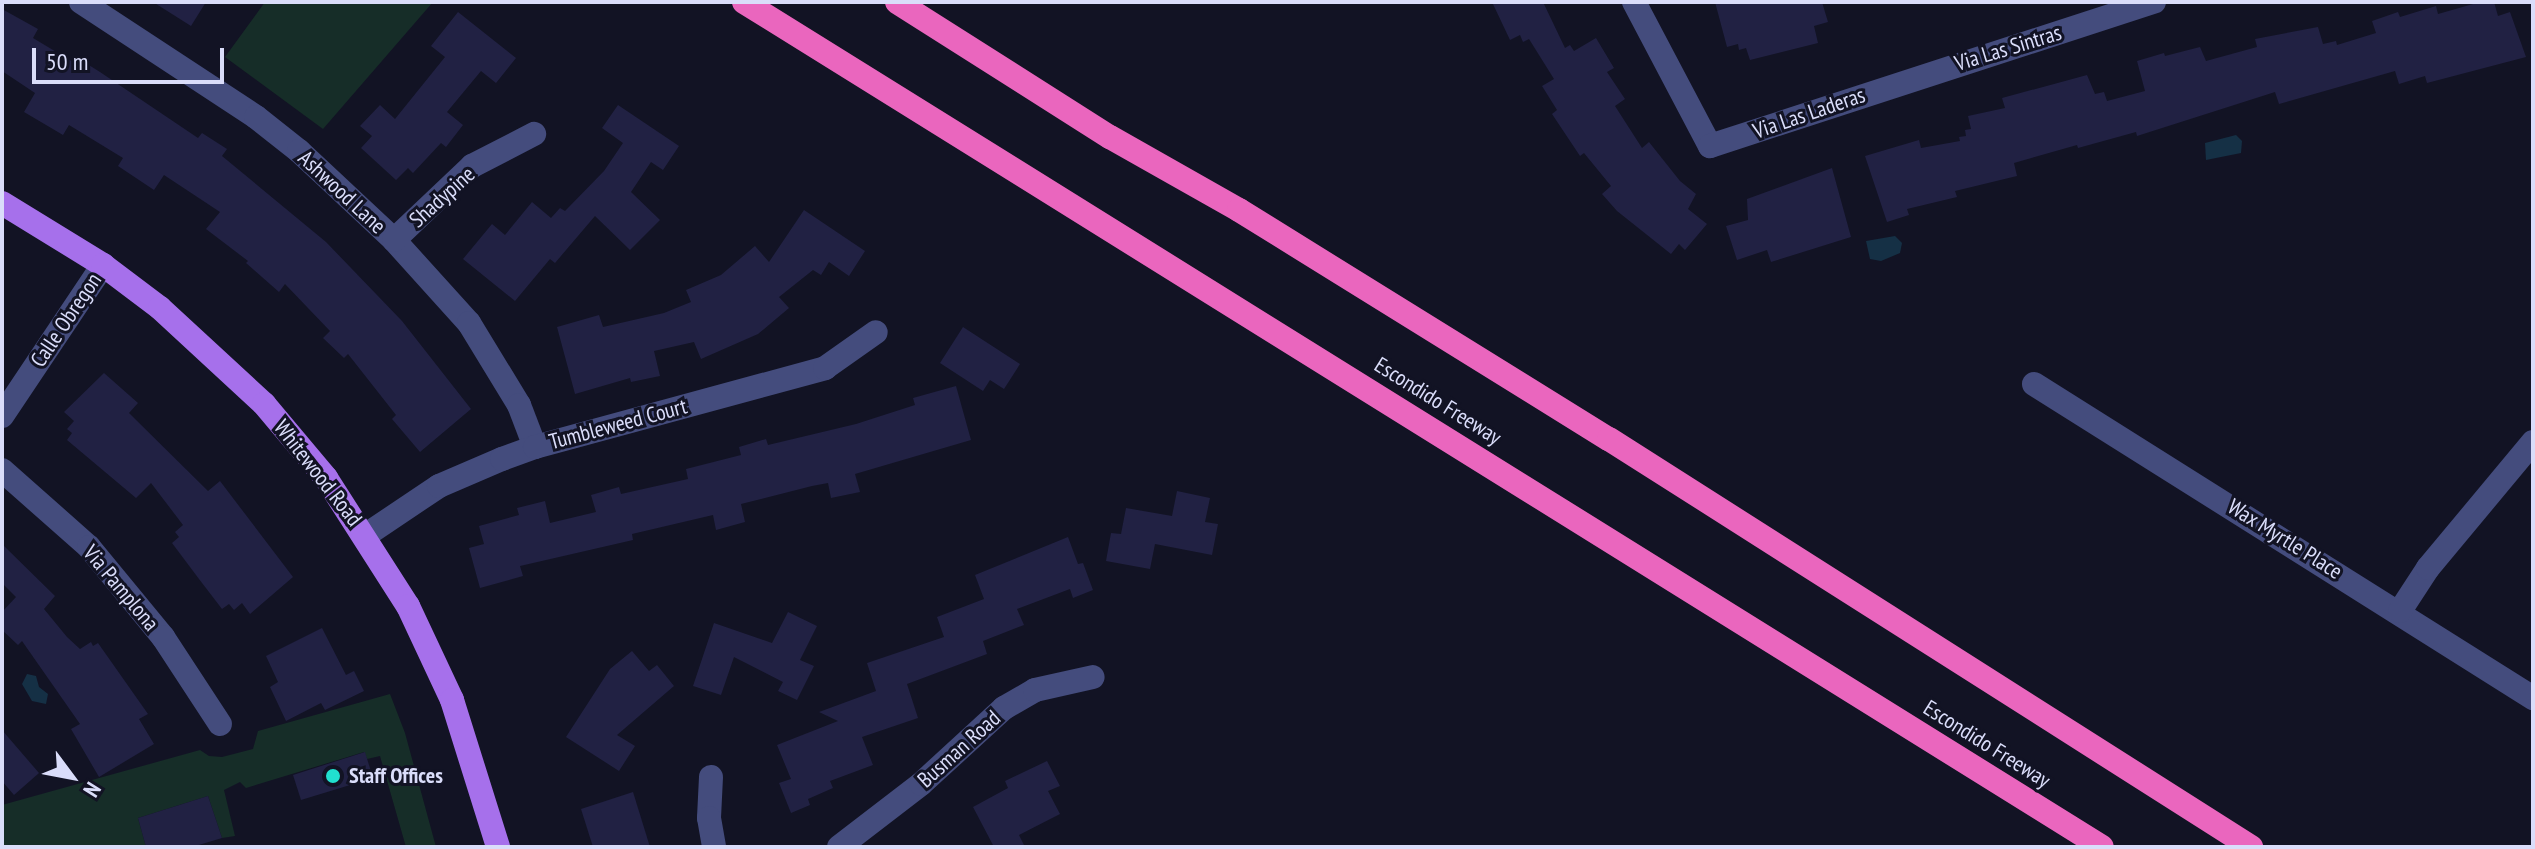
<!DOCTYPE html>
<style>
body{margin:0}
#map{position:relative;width:2535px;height:849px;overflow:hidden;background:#121324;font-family:"PT Sans Narrow",sans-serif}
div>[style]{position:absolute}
.green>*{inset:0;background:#162d28}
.water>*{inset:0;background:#153045}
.building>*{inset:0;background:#212143}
.minor>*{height:24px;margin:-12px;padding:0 12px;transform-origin:12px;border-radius:12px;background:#444c7d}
.major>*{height:24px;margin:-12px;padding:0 12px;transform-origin:12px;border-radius:12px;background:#a670eb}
.highway>*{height:24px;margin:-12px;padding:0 12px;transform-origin:12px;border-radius:12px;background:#ea66be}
.dots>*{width:22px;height:22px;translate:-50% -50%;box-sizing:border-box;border:4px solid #121324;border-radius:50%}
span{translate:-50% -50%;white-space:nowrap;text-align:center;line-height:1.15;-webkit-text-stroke:6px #121324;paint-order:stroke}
.street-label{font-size:22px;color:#daddfa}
.poi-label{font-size:22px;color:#daddfa;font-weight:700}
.left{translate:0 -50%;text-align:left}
.frame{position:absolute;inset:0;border:4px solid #daddfa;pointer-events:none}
.north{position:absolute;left:32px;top:737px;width:80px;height:80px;-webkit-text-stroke:6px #121324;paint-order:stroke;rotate:122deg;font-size:22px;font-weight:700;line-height:32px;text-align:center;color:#daddfa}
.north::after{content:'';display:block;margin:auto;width:28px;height:36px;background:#daddfa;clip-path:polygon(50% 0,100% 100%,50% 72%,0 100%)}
.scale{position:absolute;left:32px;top:48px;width:192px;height:36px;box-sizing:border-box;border:4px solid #daddfa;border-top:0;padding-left:10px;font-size:24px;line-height:28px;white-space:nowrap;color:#daddfa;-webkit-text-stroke:6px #121324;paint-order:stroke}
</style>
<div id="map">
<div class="green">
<div style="clip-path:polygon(265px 2px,433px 2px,323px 129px,225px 57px)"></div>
<div style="clip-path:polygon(390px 694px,405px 733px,436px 847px,406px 847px,380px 756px,367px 759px,364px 752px,246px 788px,240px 782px,224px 790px,235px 836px,222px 838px,208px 796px,138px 818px,146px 847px,2px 847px,2px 805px,200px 750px,209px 756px,222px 757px,253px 749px,258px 731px)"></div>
</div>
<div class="water">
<div style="clip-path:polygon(2236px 135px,2242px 141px,2241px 153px,2206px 160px,2205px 143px)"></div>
<div style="clip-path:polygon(1895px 236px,1902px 243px,1900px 253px,1881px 261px,1870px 259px,1866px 241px)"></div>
<div style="clip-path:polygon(27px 674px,36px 676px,39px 687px,48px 694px,46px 704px,32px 701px,22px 684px)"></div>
</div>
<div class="building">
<div style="clip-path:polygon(153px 2px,206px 2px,191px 26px)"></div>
<div style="clip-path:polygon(1492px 2px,1543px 2px,1565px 48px,1570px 45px,1574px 51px,1596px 38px,1614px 68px,1607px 72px,1625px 99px,1615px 106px,1642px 148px,1649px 142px,1680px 181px,1696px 194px,1688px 209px,1707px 224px,1685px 250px,1679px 244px,1671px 254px,1617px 211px,1602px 194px,1611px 186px,1584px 153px,1580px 156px,1552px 114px,1557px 110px,1542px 86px,1554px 79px,1529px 39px,1523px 42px,1520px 35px,1510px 40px)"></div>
<div style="clip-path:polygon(1715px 2px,1822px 2px,1828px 22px,1814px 26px,1818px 43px,1750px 60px,1746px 48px,1739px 50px,1738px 44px,1727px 47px)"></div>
<div style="clip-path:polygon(2480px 2px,2494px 2px,2498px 16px,2510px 12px,2526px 57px,2427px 83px,2425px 76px,2399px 84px,2395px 71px,2279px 104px,2275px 92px,2137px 136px,2136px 132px,2078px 148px,2077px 145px,2014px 163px,2017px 176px,1955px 191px,1957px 197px,1907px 209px,1909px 215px,1887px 222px,1865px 156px,1919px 140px,1921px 148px,1960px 141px,1959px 137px,1966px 136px,1965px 130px,1971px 129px,1968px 116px,2005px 108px,2002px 98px,2087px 75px,2095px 94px,2104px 92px,2107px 101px,2145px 91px,2137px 61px,2164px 53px,2165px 56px,2200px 47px,2206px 61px,2257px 47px,2255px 39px,2318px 27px,2323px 44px,2336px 41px,2337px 45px,2376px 33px,2372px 21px,2398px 12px,2400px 17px,2436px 6px,2438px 14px)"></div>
<div style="clip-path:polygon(2px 9px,38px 29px,33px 38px,73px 62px,76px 57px,100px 72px,198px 138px,202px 133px,227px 149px,222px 156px,326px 242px,402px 321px,471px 409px,420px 452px,392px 419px,396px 415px,348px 354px,344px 358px,323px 338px,330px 331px,285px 284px,279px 292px,246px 263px,248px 261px,206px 229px,220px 212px,164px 175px,154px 190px,118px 166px,123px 158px,69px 125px,63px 135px,24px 112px,35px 93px,2px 71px)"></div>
<div style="clip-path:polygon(458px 12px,516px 58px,496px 83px,481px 71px,447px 112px,463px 125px,446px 147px,441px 143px,413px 173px,408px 168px,396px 180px,361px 148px,372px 136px,360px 126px,380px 105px,395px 119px,445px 57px,431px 46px)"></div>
<div style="clip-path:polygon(618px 105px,679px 146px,663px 170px,651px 162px,631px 192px,660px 220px,630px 250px,595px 216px,555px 263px,550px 259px,515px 301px,463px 259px,492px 224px,505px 235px,532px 202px,551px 218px,560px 208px,565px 211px,604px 171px,623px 143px,602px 128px)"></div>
<div style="clip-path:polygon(1832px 168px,1851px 237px,1771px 262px,1767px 250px,1737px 260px,1726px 226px,1748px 220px,1747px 199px)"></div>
<div style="clip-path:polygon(804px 210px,865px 251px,849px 276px,829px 262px,821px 275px,813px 270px,779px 297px,789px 308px,758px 334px,701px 359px,694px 342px,654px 351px,660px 376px,631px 382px,630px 378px,575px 394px,557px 327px,599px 315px,603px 327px,664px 313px,691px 302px,686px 290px,721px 275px,755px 246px,769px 262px)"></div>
<div style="clip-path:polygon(963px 327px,1020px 364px,1004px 389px,990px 380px,983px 391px,940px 363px)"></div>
<div style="clip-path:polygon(104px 373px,138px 403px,129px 413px,208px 491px,220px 481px,293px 577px,250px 614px,242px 603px,234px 610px,229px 604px,222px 609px,199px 579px,172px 543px,179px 537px,175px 532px,183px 525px,151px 483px,136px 498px,67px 440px,72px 433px,67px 429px,74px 421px,64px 412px)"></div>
<div style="clip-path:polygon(956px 386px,971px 440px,855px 474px,860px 492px,831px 498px,828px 483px,812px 486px,741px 504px,745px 522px,716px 530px,713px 515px,632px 534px,633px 540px,520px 566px,523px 576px,480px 588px,469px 548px,484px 544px,479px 526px,519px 515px,517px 508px,545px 501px,550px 523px,596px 512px,591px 495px,619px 487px,621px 494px,688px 479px,686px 469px,741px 455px,739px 447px,766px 439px,768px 445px,856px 424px,915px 405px,913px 398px)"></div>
<div style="clip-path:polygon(1177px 491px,1210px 498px,1205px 522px,1218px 524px,1212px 555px,1155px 544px,1150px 569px,1106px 561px,1111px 533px,1121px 534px,1126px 508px,1172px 516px)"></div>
<div style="clip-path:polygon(1068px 537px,1078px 564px,1083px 563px,1093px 590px,1073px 598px,1070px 589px,1017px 609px,1024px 625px,983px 641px,987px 654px,907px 684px,918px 718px,862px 737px,873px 765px,830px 781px,833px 788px,808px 799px,810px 805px,791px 813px,779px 783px,791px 779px,777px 745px,838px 721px,819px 712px,876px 691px,867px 663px,944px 637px,937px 617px,984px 599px,975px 575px)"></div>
<div style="clip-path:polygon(2px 544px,55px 596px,44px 609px,67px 637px,80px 649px,91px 642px,93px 646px,98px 643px,148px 714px,139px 719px,154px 744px,99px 777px,71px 729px,80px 724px,22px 641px,18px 645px,2px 630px,2px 612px,16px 597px,2px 583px)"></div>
<div style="clip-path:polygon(788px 612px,817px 626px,800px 660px,814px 666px,797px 700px,778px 691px,783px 682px,734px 657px,721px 695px,693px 686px,714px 623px,772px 643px)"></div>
<div style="clip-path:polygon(322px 628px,346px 675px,354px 671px,364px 691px,325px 710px,321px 703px,286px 721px,270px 687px,278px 682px,266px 656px)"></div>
<div style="clip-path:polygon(632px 651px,649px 671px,657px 665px,674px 686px,617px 735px,635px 746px,619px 771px,566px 737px,610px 669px)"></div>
<div style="clip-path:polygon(2px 730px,39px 773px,14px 795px,2px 781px)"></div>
<div style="clip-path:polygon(365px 752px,373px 778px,301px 800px,293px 775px)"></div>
<div style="clip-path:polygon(1047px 761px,1060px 786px,1048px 791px,1060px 814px,1019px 835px,1025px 847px,994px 847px,973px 807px,1008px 788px,1005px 781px)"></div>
<div style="clip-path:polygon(633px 792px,650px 847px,593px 847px,581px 809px)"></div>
<div style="clip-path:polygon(208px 796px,222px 838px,192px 847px,146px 847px,138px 818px)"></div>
</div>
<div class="minor">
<div style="left:81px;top:2px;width:209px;rotate:33.3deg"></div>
<div style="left:256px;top:117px;width:55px;rotate:38.3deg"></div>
<div style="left:299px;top:151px;width:130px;rotate:43.1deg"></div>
<div style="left:394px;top:240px;width:112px;rotate:47.9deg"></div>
<div style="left:469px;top:323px;width:96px;rotate:58.6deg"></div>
<div style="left:519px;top:405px;width:45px;rotate:69.1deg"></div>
<div style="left:1634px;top:2px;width:163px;rotate:62.2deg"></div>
<div style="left:1710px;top:146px;width:467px;rotate:-18deg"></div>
<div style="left:394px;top:240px;width:108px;rotate:-43.5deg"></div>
<div style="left:472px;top:166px;width:70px;rotate:-27.3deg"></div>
<div style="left:2034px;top:384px;width:590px;rotate:32.18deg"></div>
<div style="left:2px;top:416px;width:182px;rotate:-56.2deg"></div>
<div style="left:2px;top:470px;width:116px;rotate:41.5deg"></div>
<div style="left:89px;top:547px;width:117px;rotate:50.6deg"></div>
<div style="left:163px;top:637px;width:104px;rotate:56.8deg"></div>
<div style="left:366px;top:535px;width:88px;rotate:-33.9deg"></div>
<div style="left:439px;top:486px;width:69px;rotate:-23.2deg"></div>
<div style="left:502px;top:459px;width:35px;rotate:-20deg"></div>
<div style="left:535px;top:447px;width:301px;rotate:-15.2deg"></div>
<div style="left:825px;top:368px;width:62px;rotate:-35.2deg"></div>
<div style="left:2400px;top:611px;width:51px;rotate:-56.9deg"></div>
<div style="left:2428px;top:568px;width:164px;rotate:-50.2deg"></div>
<div style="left:711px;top:777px;width:41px;rotate:92.8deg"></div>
<div style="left:709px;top:818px;width:29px;rotate:80deg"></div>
<div style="left:839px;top:847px;width:103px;rotate:-37.5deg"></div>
<div style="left:921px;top:784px;width:113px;rotate:-42.5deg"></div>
<div style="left:1004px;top:708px;width:36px;rotate:-30deg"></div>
<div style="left:1035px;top:690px;width:59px;rotate:-12.6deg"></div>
</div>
<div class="major">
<div style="left:2px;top:203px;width:119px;rotate:31.5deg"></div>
<div style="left:103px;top:265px;width:71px;rotate:37deg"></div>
<div style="left:160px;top:308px;width:142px;rotate:42.7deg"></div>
<div style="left:264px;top:404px;width:97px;rotate:50deg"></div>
<div style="left:326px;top:478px;width:152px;rotate:57.4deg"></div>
<div style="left:408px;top:606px;width:104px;rotate:64.9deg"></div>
<div style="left:452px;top:700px;width:154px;rotate:72.6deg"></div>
</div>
<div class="highway">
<div style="left:744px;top:2px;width:1599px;rotate:31.89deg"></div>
<div style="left:897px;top:2px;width:252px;rotate:32.4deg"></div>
<div style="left:1110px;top:137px;width:148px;rotate:29.5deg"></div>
<div style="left:1239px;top:210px;width:435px;rotate:31.8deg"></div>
<div style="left:1609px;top:439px;width:761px;rotate:32.44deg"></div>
</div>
<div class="dots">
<div style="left:333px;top:776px;background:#21e0cf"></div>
</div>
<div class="street-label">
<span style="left:2008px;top:48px;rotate:-17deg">Via Las Sintras</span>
<span style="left:1809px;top:113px;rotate:-19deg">Via Las Laderas</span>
<span style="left:342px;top:192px;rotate:43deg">Ashwood Lane</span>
<span style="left:442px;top:197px;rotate:-42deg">Shadypine</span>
<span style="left:66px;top:320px;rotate:-56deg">Calle Obregon</span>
<span style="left:1438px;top:401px;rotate:32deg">Escondido Freeway</span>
<span style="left:618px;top:424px;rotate:-15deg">Tumbleweed Court</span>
<span style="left:318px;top:473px;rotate:52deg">Whitewood Road</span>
<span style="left:2285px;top:539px;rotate:32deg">Wax Myrtle Place</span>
<span style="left:121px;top:588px;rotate:50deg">Via Pamplona</span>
<span style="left:1987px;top:744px;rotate:32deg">Escondido Freeway</span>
<span style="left:959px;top:749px;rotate:-42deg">Busman Road</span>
</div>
<div class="poi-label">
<span class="left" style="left:349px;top:776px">Staff Offices</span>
</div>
<div class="frame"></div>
<div class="north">N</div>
<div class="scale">50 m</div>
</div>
